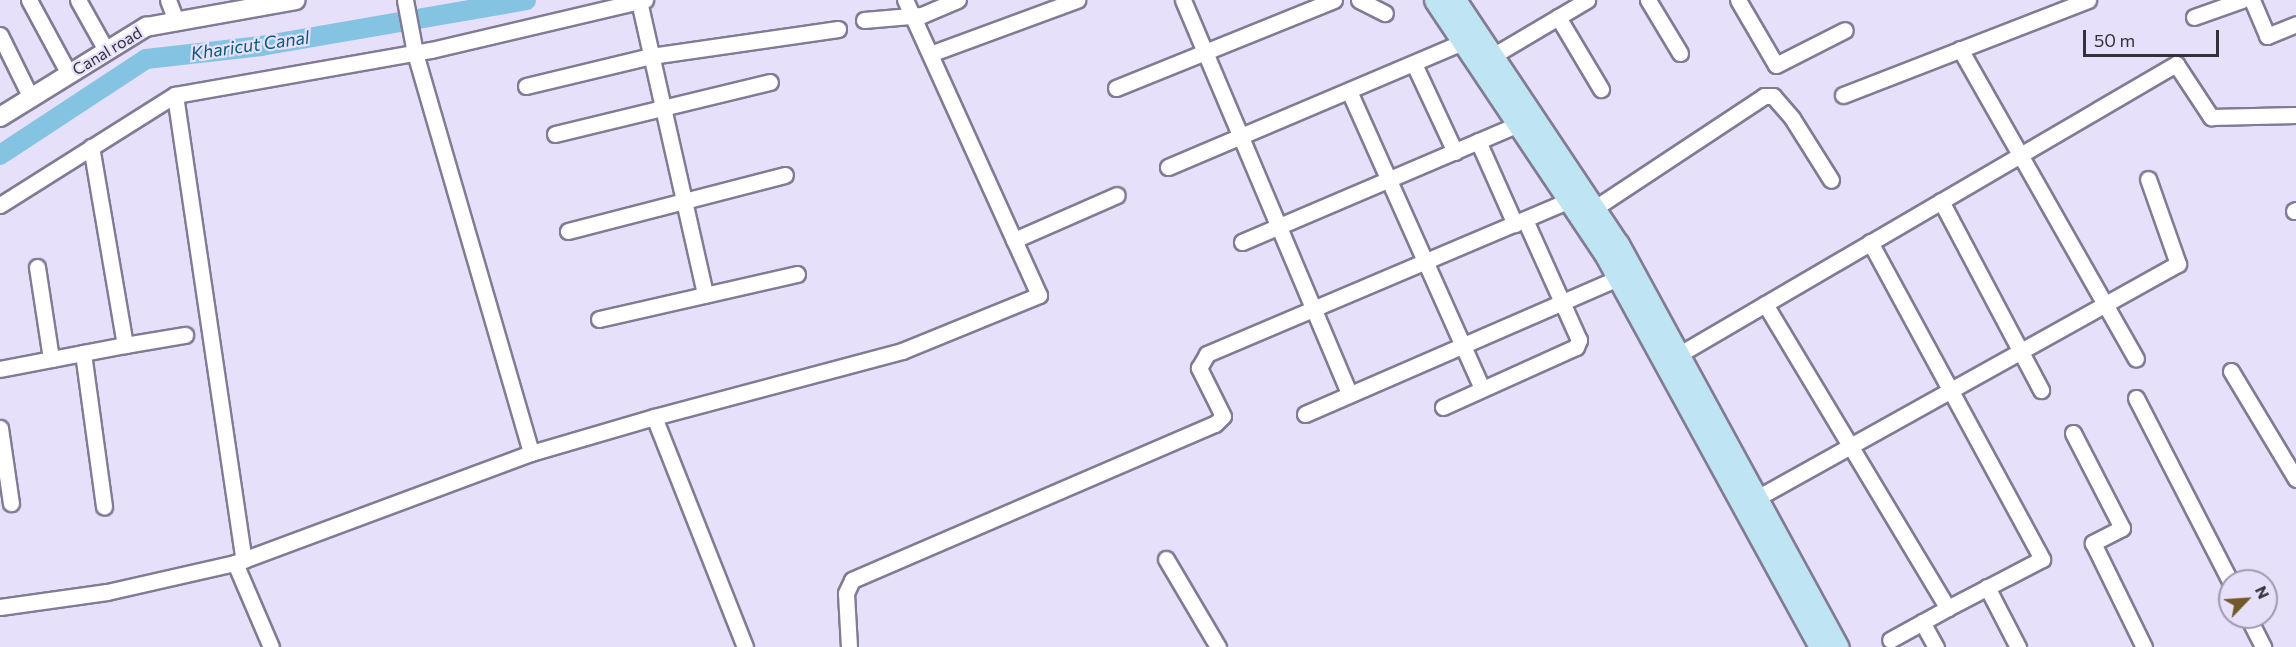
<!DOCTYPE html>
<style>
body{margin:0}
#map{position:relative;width:2296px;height:647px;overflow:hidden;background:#e6e0fa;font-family:Commissioner,sans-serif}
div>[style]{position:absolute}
.canal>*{height:20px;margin:-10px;padding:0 10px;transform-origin:10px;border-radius:10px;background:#84c3e1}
.roads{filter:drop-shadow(2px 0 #817b93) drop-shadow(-2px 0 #817b93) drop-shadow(0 2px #817b93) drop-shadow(0 -2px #817b93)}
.minor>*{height:15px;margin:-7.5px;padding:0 7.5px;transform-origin:7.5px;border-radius:7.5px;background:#fff}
.tertiary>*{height:18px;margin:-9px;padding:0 9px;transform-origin:9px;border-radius:9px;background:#fff}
.secondary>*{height:21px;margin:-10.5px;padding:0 10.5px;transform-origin:10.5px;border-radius:10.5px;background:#bfe4f4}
span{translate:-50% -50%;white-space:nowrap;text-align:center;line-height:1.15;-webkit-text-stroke:4.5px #e6e0fa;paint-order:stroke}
.street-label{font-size:16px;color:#34313b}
.water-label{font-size:18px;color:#075b79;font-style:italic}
.north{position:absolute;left:2218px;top:569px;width:60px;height:60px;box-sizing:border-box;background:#e6e0fa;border:2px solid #9f9aae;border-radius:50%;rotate:65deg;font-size:16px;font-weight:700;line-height:24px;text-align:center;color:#34313b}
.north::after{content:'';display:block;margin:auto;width:21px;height:27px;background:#73582a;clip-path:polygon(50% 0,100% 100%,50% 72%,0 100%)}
.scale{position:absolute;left:2083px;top:30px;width:136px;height:27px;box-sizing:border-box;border:3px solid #34313b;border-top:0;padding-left:8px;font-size:18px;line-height:21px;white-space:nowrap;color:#34313b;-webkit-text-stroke:4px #e6e0fa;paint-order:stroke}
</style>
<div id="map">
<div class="canal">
<div style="left:0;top:155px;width:175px;rotate:-33.3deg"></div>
<div style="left:146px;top:59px;width:116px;rotate:-6.4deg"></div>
<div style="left:261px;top:46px;width:269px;rotate:-9.8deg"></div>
</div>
<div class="roads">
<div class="minor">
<div style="left:29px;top:0;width:84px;rotate:61.6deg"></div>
<div style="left:78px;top:0;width:57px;rotate:60.8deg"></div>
<div style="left:168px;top:0;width:19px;rotate:69deg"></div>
<div style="left:405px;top:0;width:54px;rotate:79.3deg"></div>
<div style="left:415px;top:53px;width:416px;rotate:73.8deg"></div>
<div style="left:1183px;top:0;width:427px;rotate:67.1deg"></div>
<div style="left:1359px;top:0;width:29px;rotate:27deg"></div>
<div style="left:1648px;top:0;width:62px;rotate:58.9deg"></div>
<div style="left:1738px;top:0;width:75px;rotate:59.7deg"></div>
<div style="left:1776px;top:65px;width:77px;rotate:-26.9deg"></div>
<div style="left:2252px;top:0;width:39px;rotate:67deg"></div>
<div style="left:2267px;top:36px;width:31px;rotate:-22deg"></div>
<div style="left:639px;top:1px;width:301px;rotate:77.3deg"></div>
<div style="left:1558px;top:17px;width:84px;rotate:59.2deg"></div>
<div style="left:2194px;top:17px;width:51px;rotate:-19.5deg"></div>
<div style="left:864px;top:20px;width:58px;rotate:-4.9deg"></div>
<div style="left:922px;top:15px;width:39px;rotate:-23deg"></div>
<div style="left:0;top:35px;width:70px;rotate:63.8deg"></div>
<div style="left:1960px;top:49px;width:356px;rotate:60.4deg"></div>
<div style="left:930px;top:54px;width:157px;rotate:-20.2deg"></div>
<div style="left:1484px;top:61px;width:120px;rotate:-30.6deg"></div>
<div style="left:1414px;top:64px;width:97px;rotate:65deg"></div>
<div style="left:526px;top:86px;width:129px;rotate:-13.5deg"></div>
<div style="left:651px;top:56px;width:189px;rotate:-8.2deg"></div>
<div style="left:1116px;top:88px;width:235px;rotate:-22deg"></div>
<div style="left:1349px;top:91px;width:326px;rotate:65.9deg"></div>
<div style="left:175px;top:95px;width:470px;rotate:81.6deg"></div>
<div style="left:1843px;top:95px;width:263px;rotate:-21.2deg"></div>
<div style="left:555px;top:134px;width:221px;rotate:-13.6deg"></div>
<div style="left:1478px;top:141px;width:91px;rotate:66deg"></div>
<div style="left:1168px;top:167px;width:330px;rotate:-23deg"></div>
<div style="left:1941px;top:201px;width:214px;rotate:62.1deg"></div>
<div style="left:0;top:205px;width:207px;rotate:-32.2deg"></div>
<div style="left:175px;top:95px;width:260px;rotate:-10deg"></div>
<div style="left:431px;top:50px;width:220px;rotate:-13.2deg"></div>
<div style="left:1595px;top:208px;width:203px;rotate:-33.5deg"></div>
<div style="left:1764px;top:96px;width:9px"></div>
<div style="left:1773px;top:96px;width:29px;rotate:49deg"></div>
<div style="left:1792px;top:118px;width:73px;rotate:57.8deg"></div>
<div style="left:2294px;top:211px;width:2px;rotate:-27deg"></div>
<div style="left:568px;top:231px;width:224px;rotate:-14.5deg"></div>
<div style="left:1014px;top:240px;width:112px;rotate:-23.6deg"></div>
<div style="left:1242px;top:242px;width:301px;rotate:-23.1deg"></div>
<div style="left:1870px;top:242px;width:361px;rotate:61.5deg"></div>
<div style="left:2042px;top:559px;width:106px;rotate:152.5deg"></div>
<div style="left:37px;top:267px;width:93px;rotate:81.3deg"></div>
<div style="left:1765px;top:304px;width:355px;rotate:59deg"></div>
<div style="left:1948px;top:608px;width:66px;rotate:151.1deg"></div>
<div style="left:599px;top:319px;width:203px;rotate:-12.8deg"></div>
<div style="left:125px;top:345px;width:61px;rotate:-9.5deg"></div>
<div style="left:83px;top:353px;width:155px;rotate:82.2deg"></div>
<div style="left:1678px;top:355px;width:577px;rotate:-30.3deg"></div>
<div style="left:2176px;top:64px;width:64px;rotate:56.6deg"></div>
<div style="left:2211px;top:117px;width:85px;rotate:-1.3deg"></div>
<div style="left:0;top:369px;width:127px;rotate:-10.9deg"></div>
<div style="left:125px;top:345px;width:201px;rotate:-99.7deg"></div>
<div style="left:2231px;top:371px;width:126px;rotate:59deg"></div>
<div style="left:2136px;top:398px;width:206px;rotate:62.8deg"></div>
<div style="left:1443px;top:407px;width:146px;rotate:-24.3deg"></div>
<div style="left:1576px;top:347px;width:8px;rotate:-67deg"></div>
<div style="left:1579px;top:340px;width:132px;rotate:-114.2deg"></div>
<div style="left:1305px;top:414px;width:341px;rotate:-23.5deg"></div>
<div style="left:654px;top:417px;width:257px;rotate:-14.9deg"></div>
<div style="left:902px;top:351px;width:148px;rotate:-22.2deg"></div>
<div style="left:1039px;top:295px;width:324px;rotate:-114.4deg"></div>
<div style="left:0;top:428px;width:76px;rotate:81.7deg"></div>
<div style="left:2073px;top:433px;width:107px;rotate:62.7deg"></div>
<div style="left:2122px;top:528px;width:33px;rotate:153deg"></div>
<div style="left:2093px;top:543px;width:116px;rotate:63.9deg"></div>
<div style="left:1748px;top:503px;width:492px;rotate:-29.1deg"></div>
<div style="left:2178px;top:264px;width:90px;rotate:-109.4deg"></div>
<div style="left:1166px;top:559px;width:102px;rotate:59.4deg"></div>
<div style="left:235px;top:563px;width:91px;rotate:66.8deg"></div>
<div style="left:1987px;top:587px;width:68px;rotate:62.7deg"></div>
<div style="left:0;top:607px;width:108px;rotate:-8deg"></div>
<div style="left:107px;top:592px;width:131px;rotate:-12.8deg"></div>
<div style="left:235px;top:563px;width:316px;rotate:-20.4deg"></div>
<div style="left:531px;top:453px;width:128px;rotate:-16.3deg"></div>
<div style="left:654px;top:417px;width:247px;rotate:68.4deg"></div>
<div style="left:2248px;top:617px;width:34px;rotate:63deg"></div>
<div style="left:1922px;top:622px;width:29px;rotate:61deg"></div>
<div style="left:849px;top:647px;width:54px;rotate:-93.2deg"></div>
<div style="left:846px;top:593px;width:14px;rotate:-65deg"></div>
<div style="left:852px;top:580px;width:395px;rotate:-23.3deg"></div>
<div style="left:1215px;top:424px;width:11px;rotate:-45deg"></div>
<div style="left:1223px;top:416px;width:54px;rotate:-116.6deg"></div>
<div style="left:1199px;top:368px;width:16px;rotate:-60deg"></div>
<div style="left:1207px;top:354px;width:394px;rotate:-23deg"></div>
</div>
<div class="tertiary">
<div style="left:0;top:117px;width:172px;rotate:-31.7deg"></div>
<div style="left:146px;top:27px;width:152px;rotate:-10.2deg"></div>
</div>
<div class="secondary">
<div style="left:1435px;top:0;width:303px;rotate:56.2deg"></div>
<div style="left:1604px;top:252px;width:450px;rotate:61.3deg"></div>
<div style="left:1455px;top:0;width:293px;rotate:56.3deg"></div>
<div style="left:1618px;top:244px;width:459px;rotate:61.4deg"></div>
</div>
</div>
<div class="street-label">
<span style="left:107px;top:51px;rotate:-31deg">Canal road</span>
</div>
<div class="water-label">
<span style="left:250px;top:45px;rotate:-8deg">Kharicut Canal</span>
</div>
<div class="north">N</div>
<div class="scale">50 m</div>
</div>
